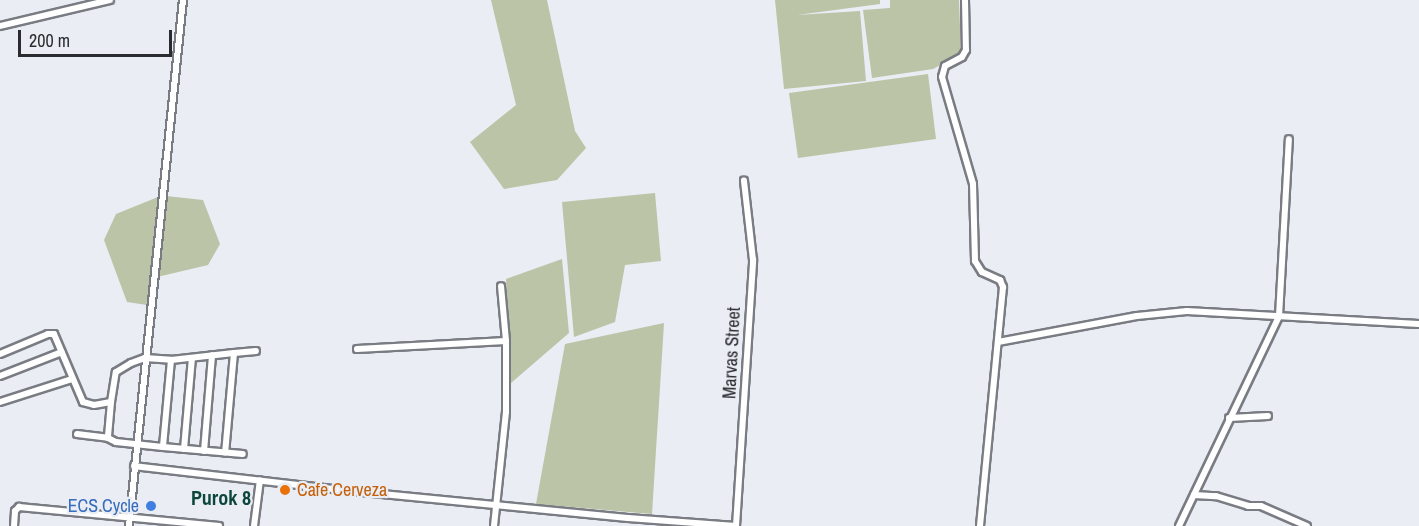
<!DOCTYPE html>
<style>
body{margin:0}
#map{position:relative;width:1419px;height:526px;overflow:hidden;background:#eaedf4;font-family:"Archivo Narrow",sans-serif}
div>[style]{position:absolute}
.green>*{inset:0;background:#bbc4a6}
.roads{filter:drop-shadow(2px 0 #797c82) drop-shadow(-2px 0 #797c82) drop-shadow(0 2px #797c82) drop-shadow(0 -2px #797c82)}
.minor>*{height:6px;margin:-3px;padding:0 3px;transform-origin:3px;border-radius:3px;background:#fff}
.dots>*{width:16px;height:16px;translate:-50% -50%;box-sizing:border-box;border:3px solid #eaedf4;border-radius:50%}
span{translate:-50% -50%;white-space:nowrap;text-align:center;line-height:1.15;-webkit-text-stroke:4.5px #eaedf4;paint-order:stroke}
.street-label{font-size:18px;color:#2b2c2f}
.food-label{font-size:18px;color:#c56008}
.left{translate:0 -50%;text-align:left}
.shop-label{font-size:18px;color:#366cbe}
.right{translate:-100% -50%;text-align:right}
.neighbourhood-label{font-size:20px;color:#0d473c;font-weight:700}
.scale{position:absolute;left:18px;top:30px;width:154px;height:27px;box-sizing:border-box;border:3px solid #2b2c2f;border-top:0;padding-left:8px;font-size:18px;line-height:21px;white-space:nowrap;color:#2b2c2f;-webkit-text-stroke:4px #eaedf4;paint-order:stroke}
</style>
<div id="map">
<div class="green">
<div style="clip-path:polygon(491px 0,547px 0,575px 131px,586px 148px,557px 180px,504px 189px,470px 142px,516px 105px)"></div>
<div style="clip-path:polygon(775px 0,880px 0,880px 4px,797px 15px,860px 11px,866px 81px,784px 89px)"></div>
<div style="clip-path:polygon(890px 0,959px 0,961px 54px,933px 69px,872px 78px,863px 10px,890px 8px)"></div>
<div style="clip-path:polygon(928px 74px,936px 139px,798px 158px,789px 93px)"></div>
<div style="clip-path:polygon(655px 193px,661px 261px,625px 265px,615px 322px,574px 337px,562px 202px)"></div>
<div style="clip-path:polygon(166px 196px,203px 200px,220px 244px,208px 265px,157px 277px)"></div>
<div style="clip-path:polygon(158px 197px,147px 305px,127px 302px,104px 240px,116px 214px)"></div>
<div style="clip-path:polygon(562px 259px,569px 333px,511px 383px,506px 279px)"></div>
<div style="clip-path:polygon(664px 323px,652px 514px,536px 504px,565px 344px)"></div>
</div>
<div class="roads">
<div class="minor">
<div style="left:965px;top:0;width:50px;rotate:88.9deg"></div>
<div style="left:966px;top:50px;width:8px;rotate:120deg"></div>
<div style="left:962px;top:57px;width:19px;rotate:152deg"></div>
<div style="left:945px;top:66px;width:11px;rotate:105deg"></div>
<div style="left:942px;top:77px;width:111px;rotate:73.8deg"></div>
<div style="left:973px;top:184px;width:77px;rotate:88.5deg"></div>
<div style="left:975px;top:261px;width:13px;rotate:58deg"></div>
<div style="left:982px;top:272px;width:20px;rotate:24deg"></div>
<div style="left:1000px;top:280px;width:8px;rotate:67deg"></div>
<div style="left:1003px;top:287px;width:240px;rotate:95.5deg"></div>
<div style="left:0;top:26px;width:113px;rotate:-13.3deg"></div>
<div style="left:998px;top:342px;width:141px;rotate:-10.6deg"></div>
<div style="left:1137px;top:316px;width:50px;rotate:-5.7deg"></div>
<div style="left:1187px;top:311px;width:232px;rotate:3.2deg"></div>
<div style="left:357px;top:349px;width:149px;rotate:-3.1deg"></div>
<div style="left:234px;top:353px;width:22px;rotate:-5deg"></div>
<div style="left:0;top:354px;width:52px;rotate:-22.6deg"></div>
<div style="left:48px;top:334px;width:6px"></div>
<div style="left:54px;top:334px;width:74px;rotate:66.9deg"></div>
<div style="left:83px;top:402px;width:11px;rotate:15deg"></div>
<div style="left:94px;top:405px;width:17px;rotate:-10deg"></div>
<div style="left:111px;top:402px;width:36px;rotate:95deg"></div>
<div style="left:171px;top:360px;width:87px;rotate:95.3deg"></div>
<div style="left:163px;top:447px;width:80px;rotate:5deg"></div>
<div style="left:0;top:376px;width:66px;rotate:-21.2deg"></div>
<div style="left:0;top:402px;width:76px;rotate:-17.7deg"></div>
<div style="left:111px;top:402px;width:30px;rotate:-81deg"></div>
<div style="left:116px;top:372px;width:17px;rotate:-31deg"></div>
<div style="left:131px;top:363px;width:15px;rotate:-20deg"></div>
<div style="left:145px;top:358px;width:26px;rotate:4deg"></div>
<div style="left:171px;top:360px;width:63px;rotate:-6.3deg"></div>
<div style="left:234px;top:353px;width:100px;rotate:95.1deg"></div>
<div style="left:1229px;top:418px;width:39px;rotate:-3deg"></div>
<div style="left:77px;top:434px;width:31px;rotate:7deg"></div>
<div style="left:108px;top:438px;width:9px;rotate:27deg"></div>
<div style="left:116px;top:442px;width:47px;rotate:6.1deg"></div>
<div style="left:184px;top:449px;width:91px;rotate:-85deg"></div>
<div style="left:204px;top:451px;width:96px;rotate:-85.2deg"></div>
<div style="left:134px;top:466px;width:208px;rotate:6.6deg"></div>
<div style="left:341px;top:490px;width:288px;rotate:5.6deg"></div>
<div style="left:628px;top:518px;width:108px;rotate:4.2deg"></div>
<div style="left:1194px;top:495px;width:22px;rotate:3deg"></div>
<div style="left:1216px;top:496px;width:34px;rotate:17deg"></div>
<div style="left:1248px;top:506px;width:13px"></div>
<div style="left:1261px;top:506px;width:50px;rotate:23.5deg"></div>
<div style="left:14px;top:526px;width:15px;rotate:-86deg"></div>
<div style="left:15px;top:511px;width:6px;rotate:-45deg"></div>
<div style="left:19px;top:507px;width:201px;rotate:5.4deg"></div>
<div style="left:129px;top:526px;width:529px;rotate:-84.14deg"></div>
<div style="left:254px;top:526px;width:46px;rotate:-82.6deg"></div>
<div style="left:494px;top:526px;width:115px;rotate:-84deg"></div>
<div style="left:506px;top:412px;width:71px;rotate:-90deg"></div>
<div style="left:506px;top:341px;width:55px;rotate:-95.2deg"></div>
<div style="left:736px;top:526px;width:267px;rotate:-86.3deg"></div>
<div style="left:753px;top:260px;width:80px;rotate:-96.5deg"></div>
<div style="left:1179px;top:526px;width:233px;rotate:-64.5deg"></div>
<div style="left:1279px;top:316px;width:177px;rotate:-86.8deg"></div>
</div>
</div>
<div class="dots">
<div style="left:285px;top:490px;background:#e8710a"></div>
<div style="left:151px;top:506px;background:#3f7fe0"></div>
</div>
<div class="street-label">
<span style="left:732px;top:353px;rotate:-87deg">Marvas Street</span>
</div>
<div class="food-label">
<span class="left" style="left:297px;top:490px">Cafe Cerveza</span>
</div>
<div class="shop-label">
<span class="right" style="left:139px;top:506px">ECS Cycle</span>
</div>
<div class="neighbourhood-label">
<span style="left:221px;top:497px">Purok 8</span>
</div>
<div class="scale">200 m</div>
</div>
